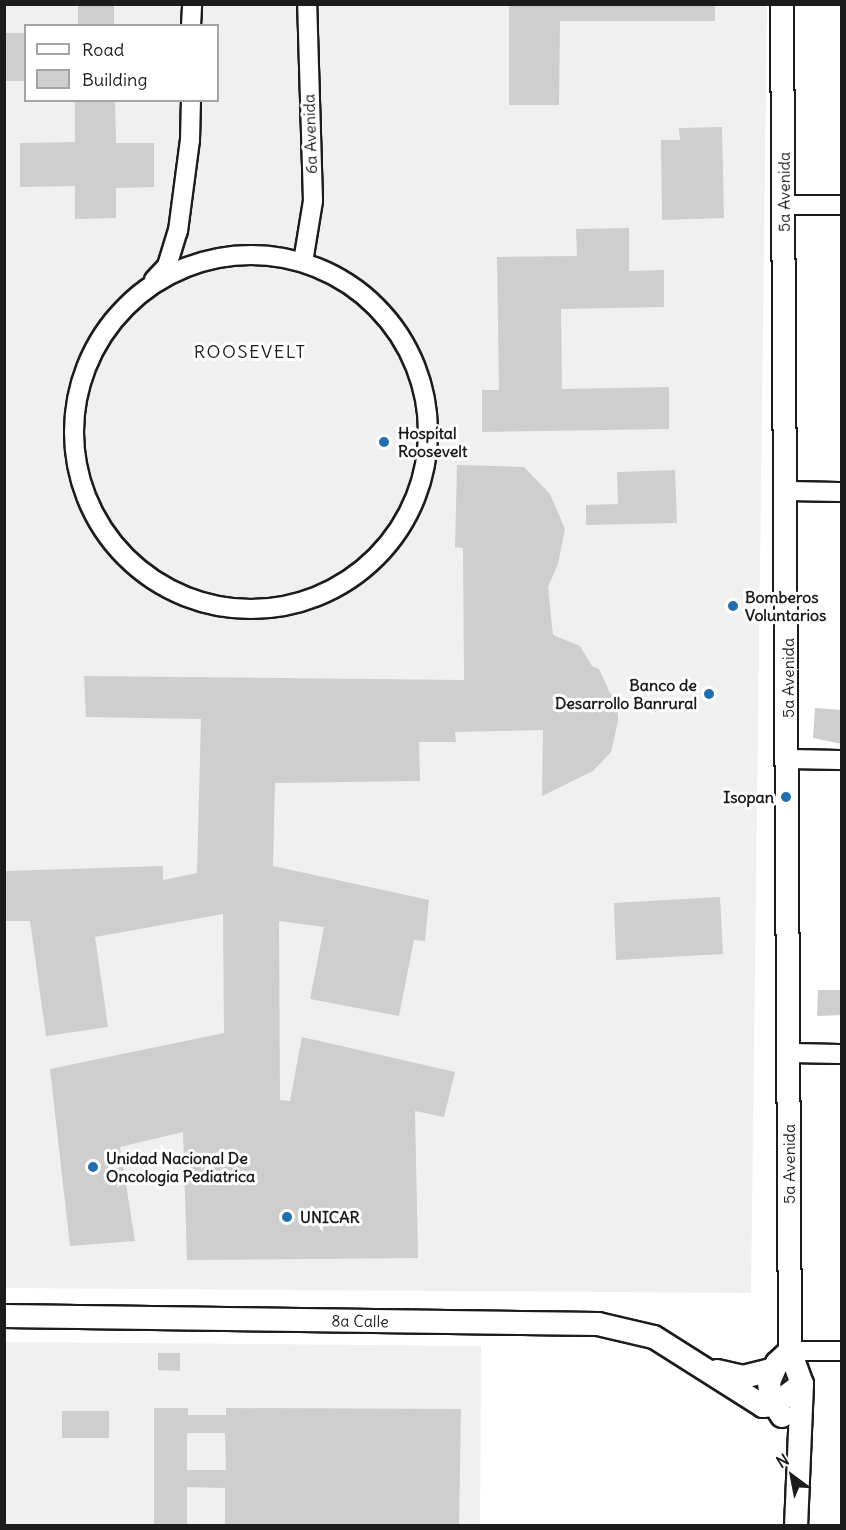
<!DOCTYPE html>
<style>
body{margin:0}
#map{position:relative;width:846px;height:1530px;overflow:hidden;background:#fff;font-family:Delius,sans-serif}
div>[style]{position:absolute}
.built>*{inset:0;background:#f0f0f0}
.building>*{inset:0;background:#cecece}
.roads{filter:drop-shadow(2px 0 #1c1c1c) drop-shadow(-2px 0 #1c1c1c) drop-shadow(0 2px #1c1c1c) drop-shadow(0 -2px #1c1c1c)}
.minor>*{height:18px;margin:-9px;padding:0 9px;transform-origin:9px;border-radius:9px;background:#fff}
.minor>.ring{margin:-9px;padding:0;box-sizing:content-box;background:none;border:18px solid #fff;border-radius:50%}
.tertiary>*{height:22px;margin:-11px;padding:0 11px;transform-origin:11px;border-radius:11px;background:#fff}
.dots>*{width:16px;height:16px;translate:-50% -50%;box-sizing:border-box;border:3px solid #fff;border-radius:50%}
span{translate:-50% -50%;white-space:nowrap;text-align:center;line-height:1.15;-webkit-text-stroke:6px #fff;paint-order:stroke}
.street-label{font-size:16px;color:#1c1c1c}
.poi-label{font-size:16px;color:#1c1c1c;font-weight:700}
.left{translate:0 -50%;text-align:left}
.right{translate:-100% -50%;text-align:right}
.neighbourhood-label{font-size:18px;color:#1c1c1c;letter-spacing:1.5px}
.frame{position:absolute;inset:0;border:6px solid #1c1c1c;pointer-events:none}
.legend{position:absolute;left:24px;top:24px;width:195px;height:78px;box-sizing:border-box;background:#fff;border:2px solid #a4a4a4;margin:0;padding:8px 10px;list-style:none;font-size:18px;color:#1c1c1c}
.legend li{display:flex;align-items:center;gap:12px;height:30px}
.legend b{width:30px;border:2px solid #a4a4a4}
.north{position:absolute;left:762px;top:1446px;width:60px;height:60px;-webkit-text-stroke:4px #fff;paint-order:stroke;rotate:328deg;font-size:16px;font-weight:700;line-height:24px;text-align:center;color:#1c1c1c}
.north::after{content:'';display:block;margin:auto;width:21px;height:27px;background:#1c1c1c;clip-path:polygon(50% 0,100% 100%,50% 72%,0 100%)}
</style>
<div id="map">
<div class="built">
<div style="clip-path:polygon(evenodd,5px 5px,767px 5px,751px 1293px,5px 1288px,5px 5px,26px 26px,218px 26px,218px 100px,26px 100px,26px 26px)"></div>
<div style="clip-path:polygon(5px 1342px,481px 1346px,480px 1525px,5px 1526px)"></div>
</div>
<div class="building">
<div style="clip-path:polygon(78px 4px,114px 4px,114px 26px,78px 26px)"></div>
<div style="clip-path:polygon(509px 4px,715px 4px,715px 21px,560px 21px,559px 105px,509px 105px)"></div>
<div style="clip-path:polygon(4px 33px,26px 33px,26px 81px,4px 81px)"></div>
<div style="clip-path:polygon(75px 100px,115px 100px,116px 143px,154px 143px,154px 187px,116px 188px,116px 218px,75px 219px,75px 186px,20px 187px,20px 143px,75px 142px)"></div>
<div style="clip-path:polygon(722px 127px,724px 218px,662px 220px,661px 140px,680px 140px,679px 128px)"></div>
<div style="clip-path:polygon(629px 228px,629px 271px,664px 270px,664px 307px,561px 309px,562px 389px,669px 387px,669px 429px,482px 432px,482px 390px,499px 390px,497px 257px,577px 256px,576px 229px)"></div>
<div style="clip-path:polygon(457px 465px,524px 467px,550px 494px,565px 529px,558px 564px,548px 587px,553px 635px,580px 646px,592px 666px,599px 669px,610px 693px,618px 699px,618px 721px,611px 752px,593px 771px,542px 796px,543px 730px,455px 732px,456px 742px,419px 742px,420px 781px,275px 783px,273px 866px,429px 900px,425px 941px,414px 940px,399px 1016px,310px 999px,324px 927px,279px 921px,280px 1100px,290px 1101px,302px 1037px,455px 1072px,444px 1117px,415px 1111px,418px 1258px,187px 1260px,183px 1132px,120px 1147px,135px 1241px,70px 1246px,50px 1069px,224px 1033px,223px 914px,95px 937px,108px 1027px,46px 1036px,30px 921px,4px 921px,4px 871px,163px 866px,163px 880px,197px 873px,201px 719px,86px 717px,84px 676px,464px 680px,463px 548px,455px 547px)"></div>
<div style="clip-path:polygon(675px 470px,677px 523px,586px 525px,586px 505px,618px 504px,617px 472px)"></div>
<div style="clip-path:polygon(815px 708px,842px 710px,842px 744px,813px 738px)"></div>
<div style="clip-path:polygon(720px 897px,723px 954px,616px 960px,614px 903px)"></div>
<div style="clip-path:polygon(818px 990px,842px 990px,842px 1015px,817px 1016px)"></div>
<div style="clip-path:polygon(158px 1353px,180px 1353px,180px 1371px,158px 1370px)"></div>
<div style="clip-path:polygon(evenodd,154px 1408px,188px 1408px,188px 1415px,226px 1415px,226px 1408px,461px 1409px,459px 1526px,225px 1526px,225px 1488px,187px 1487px,187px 1526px,154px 1526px,154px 1408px,187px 1433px,225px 1433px,226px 1470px,187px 1470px,187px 1433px)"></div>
<div style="clip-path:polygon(62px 1411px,109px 1411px,109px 1438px,62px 1438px)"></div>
</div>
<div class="roads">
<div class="minor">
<div style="left:191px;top:26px;width:22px;rotate:-87deg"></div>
<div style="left:784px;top:205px;width:58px"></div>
<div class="ring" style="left:74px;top:255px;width:336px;height:336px"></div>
<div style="left:303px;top:262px;width:62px;rotate:-80.7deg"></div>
<div style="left:313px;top:201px;width:197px;rotate:-91.7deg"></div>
<div style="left:154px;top:280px;width:19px;rotate:-47deg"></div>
<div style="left:167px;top:266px;width:37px;rotate:-73deg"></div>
<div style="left:178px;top:231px;width:92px;rotate:-82.5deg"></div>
<div style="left:190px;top:140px;width:40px;rotate:-88.6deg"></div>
<div style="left:786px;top:491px;width:56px;rotate:1deg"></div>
<div style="left:788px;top:759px;width:54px;rotate:1.1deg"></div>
<div style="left:789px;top:1053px;width:53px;rotate:1.1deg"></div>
<div style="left:790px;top:1351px;width:52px"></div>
</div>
<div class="tertiary">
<div style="left:782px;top:4px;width:1347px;rotate:89.66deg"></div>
<div style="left:790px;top:1351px;width:35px;rotate:70deg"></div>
<div style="left:802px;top:1384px;width:142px;rotate:92.4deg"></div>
<div style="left:4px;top:1316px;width:594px;rotate:0.77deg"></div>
<div style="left:598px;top:1324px;width:57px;rotate:13.1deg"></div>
<div style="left:654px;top:1337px;width:129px;rotate:32.3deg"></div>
<div style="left:763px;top:1406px;width:11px;rotate:-5deg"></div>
<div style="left:774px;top:1405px;width:35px;rotate:-37deg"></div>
<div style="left:717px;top:1371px;width:27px;rotate:13deg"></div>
<div style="left:743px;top:1377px;width:32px;rotate:-14deg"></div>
<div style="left:782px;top:1416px;width:20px;rotate:-123deg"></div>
<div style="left:771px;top:1399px;width:17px;rotate:-97deg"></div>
<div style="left:769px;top:1382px;width:21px;rotate:-67deg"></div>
<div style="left:777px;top:1363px;width:18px;rotate:-43deg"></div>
</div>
</div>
<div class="dots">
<div style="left:384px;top:442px;background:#1f6fb2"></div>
<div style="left:733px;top:606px;background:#1f6fb2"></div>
<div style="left:709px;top:694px;background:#1f6fb2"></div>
<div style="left:786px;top:797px;background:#1f6fb2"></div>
<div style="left:93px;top:1167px;background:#1f6fb2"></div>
<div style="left:287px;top:1217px;background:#1f6fb2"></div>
</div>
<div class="street-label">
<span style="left:310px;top:134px;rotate:-92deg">6a Avenida</span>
<span style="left:784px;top:192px;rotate:-90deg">5a Avenida</span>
<span style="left:788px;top:678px;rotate:-90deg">5a Avenida</span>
<span style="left:789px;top:1164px;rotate:-90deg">5a Avenida</span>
<span style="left:360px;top:1321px;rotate:1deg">8a Calle</span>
</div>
<div class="poi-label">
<span class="left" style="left:398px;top:442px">Hospital<br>Roosevelt</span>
<span class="left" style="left:745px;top:606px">Bomberos<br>Voluntarios</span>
<span class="right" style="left:697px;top:694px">Banco de<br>Desarrollo Banrural</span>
<span class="right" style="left:774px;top:797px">Isopan</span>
<span class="left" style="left:106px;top:1167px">Unidad Nacional De<br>Oncologia Pediatrica</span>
<span class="left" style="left:300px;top:1217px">UNICAR</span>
</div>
<div class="neighbourhood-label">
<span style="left:250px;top:352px">ROOSEVELT</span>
</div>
<div class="frame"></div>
<ul class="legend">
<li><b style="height:8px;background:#fff"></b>Road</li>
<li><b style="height:16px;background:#cecece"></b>Building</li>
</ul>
<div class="north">N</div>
</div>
